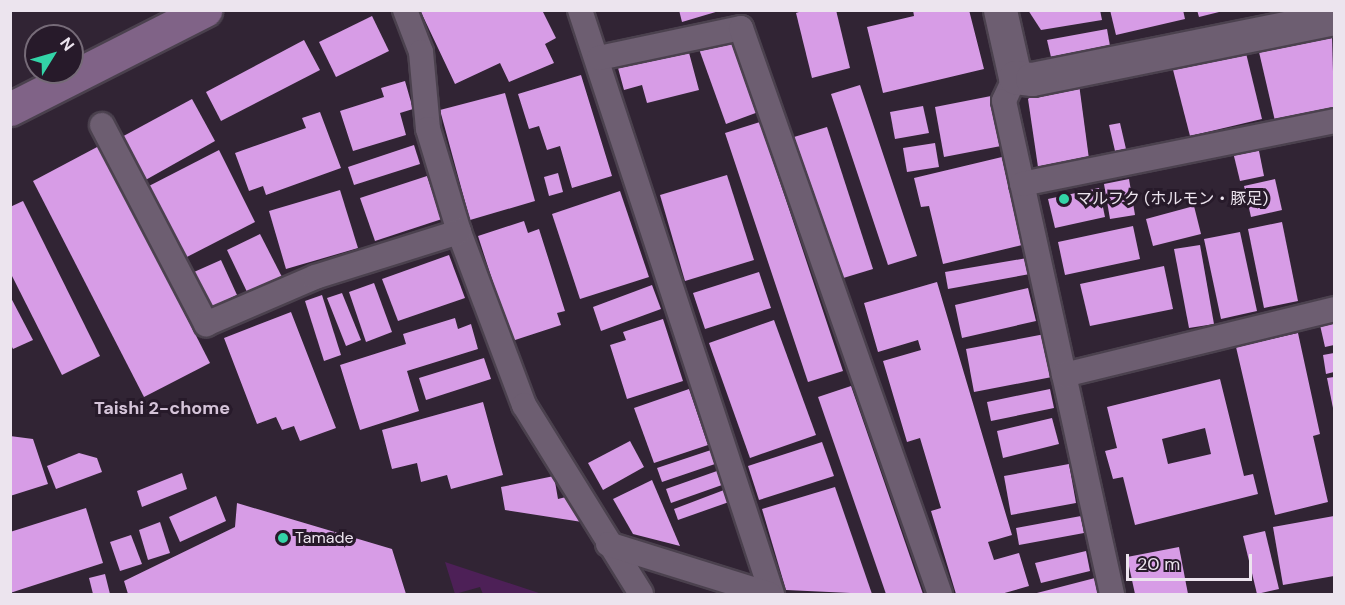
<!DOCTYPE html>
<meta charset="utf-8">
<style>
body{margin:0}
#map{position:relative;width:1345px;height:605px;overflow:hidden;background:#312434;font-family:"DM Sans","Noto Sans JP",sans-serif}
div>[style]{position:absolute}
.green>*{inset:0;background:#4d2057}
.building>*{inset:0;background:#d79ce6}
.roads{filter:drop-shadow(2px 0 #4b414e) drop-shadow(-2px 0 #4b414e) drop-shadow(0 2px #4b414e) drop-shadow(0 -2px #4b414e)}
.lane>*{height:24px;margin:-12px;padding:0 12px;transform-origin:12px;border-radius:12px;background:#6d5e71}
.street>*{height:33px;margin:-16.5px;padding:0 16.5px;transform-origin:16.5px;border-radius:16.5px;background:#6d5e71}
.secondary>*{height:33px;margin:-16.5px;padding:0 16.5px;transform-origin:16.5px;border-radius:16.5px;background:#806387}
.dots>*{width:16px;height:16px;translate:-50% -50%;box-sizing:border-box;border:3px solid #271a2a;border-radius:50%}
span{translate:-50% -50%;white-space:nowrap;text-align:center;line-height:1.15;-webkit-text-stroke:6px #271a2a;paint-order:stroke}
.poi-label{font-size:16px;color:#ece4ee}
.left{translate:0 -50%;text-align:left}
.neighbourhood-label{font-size:18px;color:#d5c4d9;font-weight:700}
.frame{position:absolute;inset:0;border:12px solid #ece4ee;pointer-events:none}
.north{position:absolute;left:24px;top:24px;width:60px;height:60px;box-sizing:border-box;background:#271a2a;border:2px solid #766b78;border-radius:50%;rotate:53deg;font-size:16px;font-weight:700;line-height:24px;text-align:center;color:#ece4ee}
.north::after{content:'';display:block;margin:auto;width:21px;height:27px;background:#33d4a8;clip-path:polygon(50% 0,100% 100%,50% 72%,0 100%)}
.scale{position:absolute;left:1126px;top:554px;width:126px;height:27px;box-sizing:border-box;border:3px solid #ece4ee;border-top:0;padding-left:8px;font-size:18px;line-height:21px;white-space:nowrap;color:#ece4ee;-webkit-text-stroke:4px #271a2a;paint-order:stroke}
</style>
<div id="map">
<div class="green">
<div style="clip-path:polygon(445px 562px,542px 594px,483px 594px,480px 587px,455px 594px)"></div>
</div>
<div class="building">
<div style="clip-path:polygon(420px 10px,542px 10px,556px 38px,545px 44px,554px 63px,509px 82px,500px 63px,455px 84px)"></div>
<div style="clip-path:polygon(679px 10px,719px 10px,719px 11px,682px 22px)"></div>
<div style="clip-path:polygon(805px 10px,836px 10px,850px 68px,812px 78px,796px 13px)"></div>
<div style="clip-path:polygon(913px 10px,969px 10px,984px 69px,883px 93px,867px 27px,914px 16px)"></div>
<div style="clip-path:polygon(1028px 10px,1100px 10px,1102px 20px,1041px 30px)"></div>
<div style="clip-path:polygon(1110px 10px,1183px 10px,1185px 19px,1116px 35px)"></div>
<div style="clip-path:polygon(1197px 10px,1223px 10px,1223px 11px,1199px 17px)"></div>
<div style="clip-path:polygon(372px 16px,389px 51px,336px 77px,319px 42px)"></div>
<div style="clip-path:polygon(1107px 29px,1110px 46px,1051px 57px,1047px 40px)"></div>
<div style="clip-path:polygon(735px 36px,761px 111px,726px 124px,699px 49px)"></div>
<div style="clip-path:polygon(1332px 36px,1334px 108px,1275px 121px,1259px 52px)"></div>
<div style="clip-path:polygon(304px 40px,320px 70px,221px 121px,206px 92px)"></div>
<div style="clip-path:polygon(688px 49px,699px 90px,647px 103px,642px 85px,624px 90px,618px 68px)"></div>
<div style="clip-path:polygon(1245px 49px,1262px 119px,1190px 136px,1172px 66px)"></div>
<div style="clip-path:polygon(581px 75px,612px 176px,572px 188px,560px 146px,547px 150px,539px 126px,529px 129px,518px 94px)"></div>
<div style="clip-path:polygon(405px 81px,413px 109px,400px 113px,406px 135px,353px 151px,340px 111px,384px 97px,381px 88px)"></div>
<div style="clip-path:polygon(1079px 84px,1089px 159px,1038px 167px,1028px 99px,1038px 91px)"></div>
<div style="clip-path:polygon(860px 85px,917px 256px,888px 265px,831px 94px)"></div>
<div style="clip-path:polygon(505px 93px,535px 201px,470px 220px,440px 110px)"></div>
<div style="clip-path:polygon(991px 96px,1001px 146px,944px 157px,935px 107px)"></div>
<div style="clip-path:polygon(192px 99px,215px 141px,142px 182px,118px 139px)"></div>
<div style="clip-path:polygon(923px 106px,929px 133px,895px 139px,890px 112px)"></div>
<div style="clip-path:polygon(320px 112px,341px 168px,266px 195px,263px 186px,249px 191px,235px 153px,306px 128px,302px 118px)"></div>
<div style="clip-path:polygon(760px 122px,843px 371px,808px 382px,725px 133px)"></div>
<div style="clip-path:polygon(1120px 123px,1126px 149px,1115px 151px,1109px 125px)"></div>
<div style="clip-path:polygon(827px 127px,873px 269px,840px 279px,794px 137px)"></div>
<div style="clip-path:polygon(935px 143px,939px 167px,907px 172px,903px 148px)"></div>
<div style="clip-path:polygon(414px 145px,420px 164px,354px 185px,348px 167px)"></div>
<div style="clip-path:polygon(99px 146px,210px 363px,144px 397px,33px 181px)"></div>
<div style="clip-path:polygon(1258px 146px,1264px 176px,1240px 181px,1233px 152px)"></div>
<div style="clip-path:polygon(219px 150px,255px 222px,183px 259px,147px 187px)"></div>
<div style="clip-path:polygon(1002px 157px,1022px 245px,943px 264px,929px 206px,921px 207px,914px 178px)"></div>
<div style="clip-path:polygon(558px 173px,563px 192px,549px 196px,544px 177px)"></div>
<div style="clip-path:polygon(727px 175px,754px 260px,685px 281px,660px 195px)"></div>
<div style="clip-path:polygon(427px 176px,442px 219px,375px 241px,360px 198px)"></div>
<div style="clip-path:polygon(1129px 179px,1135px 215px,1110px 219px,1104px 184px)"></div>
<div style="clip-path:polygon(1275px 179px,1282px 210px,1251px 217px,1244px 186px)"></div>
<div style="clip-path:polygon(1099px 188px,1105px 217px,1055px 228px,1048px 199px)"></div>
<div style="clip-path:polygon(340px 190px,358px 248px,286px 269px,269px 211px)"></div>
<div style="clip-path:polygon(620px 191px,649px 277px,580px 299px,552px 214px)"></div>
<div style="clip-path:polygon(23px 201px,100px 356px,62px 375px,10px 272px,10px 207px)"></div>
<div style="clip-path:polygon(1194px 206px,1201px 234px,1153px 246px,1146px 219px)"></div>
<div style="clip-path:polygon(524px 221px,528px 233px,539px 229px,565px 311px,557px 313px,561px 325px,512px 341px,478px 236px)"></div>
<div style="clip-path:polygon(1282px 222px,1298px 301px,1264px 308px,1248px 229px)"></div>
<div style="clip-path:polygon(1133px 226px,1140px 259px,1065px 275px,1058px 242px)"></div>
<div style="clip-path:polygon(1240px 232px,1257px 311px,1221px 319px,1204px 239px)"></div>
<div style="clip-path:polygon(260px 234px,282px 277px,248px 294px,227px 250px)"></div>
<div style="clip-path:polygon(1200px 245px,1214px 324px,1189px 328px,1174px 249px)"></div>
<div style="clip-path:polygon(449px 255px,465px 298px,398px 321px,382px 279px)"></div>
<div style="clip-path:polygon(1027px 258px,1030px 274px,948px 289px,945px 272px)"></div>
<div style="clip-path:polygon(221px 260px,237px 295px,210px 308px,194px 272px)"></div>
<div style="clip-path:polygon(1164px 266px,1173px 309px,1090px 326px,1080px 284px)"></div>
<div style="clip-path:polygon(759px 272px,771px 308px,705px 329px,693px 293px)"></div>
<div style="clip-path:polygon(937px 282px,1012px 535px,988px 542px,994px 560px,1019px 553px,1029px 586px,1001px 594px,956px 594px,931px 511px,941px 508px,920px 438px,907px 442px,883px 361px,921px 350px,918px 340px,878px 352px,864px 303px)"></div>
<div style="clip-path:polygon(374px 283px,392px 332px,366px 342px,349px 292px)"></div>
<div style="clip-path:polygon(652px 285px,661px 309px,601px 331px,593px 307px)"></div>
<div style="clip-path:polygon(1028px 288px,1036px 321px,962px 338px,955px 305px)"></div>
<div style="clip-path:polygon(342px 293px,361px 340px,346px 346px,327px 298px)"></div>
<div style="clip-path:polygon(322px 295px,341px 355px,324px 361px,305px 301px)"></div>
<div style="clip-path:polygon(10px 296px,33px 340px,13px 349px,10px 343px)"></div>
<div style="clip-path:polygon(291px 312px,336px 428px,300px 441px,294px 426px,282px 430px,276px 417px,257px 424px,224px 338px)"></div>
<div style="clip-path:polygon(455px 318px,458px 329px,471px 324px,478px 349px,407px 371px,419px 411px,360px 430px,340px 365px,406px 344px,403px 334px)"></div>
<div style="clip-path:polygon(663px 319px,683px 381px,627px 399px,610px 345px,626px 340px,623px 332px)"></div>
<div style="clip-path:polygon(774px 320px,816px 435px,750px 458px,709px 343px)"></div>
<div style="clip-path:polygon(1334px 323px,1334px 345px,1325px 347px,1320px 325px)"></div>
<div style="clip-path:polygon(1298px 333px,1320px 434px,1313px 436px,1328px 502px,1275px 515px,1236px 347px)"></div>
<div style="clip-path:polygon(1045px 334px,1052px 377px,974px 392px,966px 349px)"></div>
<div style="clip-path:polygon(1334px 353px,1334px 372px,1326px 374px,1323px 355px)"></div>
<div style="clip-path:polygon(484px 358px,491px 379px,426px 400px,419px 378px)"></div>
<div style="clip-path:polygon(1334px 377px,1334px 408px,1333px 408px,1327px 378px)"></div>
<div style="clip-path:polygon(evenodd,1220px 379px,1244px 476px,1253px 474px,1258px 494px,1135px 525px,1123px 477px,1113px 479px,1105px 451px,1117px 448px,1107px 407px,1220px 379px,1205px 428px,1211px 454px,1168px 464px,1162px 439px,1205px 428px)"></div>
<div style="clip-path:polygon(851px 386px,923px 594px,886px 594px,818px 397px)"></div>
<div style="clip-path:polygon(689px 389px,708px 445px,654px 463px,634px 408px)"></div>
<div style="clip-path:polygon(1050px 389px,1054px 408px,991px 421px,987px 402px)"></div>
<div style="clip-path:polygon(483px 402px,503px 475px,451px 489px,447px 475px,421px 482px,417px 463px,392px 469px,382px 430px)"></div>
<div style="clip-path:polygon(1052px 418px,1059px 444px,1003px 458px,997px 431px)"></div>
<div style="clip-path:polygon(10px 436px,33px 439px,48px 484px,10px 496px)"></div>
<div style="clip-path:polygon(630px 441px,644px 467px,603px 490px,588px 463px)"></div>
<div style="clip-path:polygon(822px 442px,834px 476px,759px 500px,748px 466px)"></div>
<div style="clip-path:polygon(711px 450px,715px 464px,662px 482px,657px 468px)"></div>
<div style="clip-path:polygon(79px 453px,97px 458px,102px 472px,56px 489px,47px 466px)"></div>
<div style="clip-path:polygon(1069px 464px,1076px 503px,1011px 515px,1004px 476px)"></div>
<div style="clip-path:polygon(717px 471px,722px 485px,671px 503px,666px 489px)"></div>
<div style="clip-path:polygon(182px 473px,187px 489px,142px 507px,137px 491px)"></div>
<div style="clip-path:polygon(554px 476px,558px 499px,566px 497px,582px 522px,505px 510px,501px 487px)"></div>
<div style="clip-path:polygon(652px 480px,680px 546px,633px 534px,613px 499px)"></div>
<div style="clip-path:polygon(835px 487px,872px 594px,786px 590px,762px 509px)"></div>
<div style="clip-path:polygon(724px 490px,729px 502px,678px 520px,674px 509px)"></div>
<div style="clip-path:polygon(216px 496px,226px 521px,180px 542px,169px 517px)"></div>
<div style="clip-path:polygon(237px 503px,392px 549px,406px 594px,128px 594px,124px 581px,235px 527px)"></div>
<div style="clip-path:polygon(86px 508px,103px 563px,10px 593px,10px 532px)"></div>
<div style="clip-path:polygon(1081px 516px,1084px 533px,1019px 545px,1016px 528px)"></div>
<div style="clip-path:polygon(1334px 516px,1334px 576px,1283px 585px,1273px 527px)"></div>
<div style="clip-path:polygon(160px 522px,170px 553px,148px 560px,139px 530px)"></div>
<div style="clip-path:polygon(1265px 531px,1279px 589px,1257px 594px,1243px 536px)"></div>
<div style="clip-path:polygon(131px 535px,142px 564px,120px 571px,110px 542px)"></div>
<div style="clip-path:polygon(1179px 547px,1188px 594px,1135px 594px,1127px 557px)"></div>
<div style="clip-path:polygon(1086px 551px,1090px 571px,1041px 583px,1035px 563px)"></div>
<div style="clip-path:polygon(105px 574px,110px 594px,93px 594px,89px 578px)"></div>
<div style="clip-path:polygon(1095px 578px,1099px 594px,1033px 594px)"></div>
</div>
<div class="roads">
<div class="lane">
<div style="left:405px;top:10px;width:45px;rotate:69.1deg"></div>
<div style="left:421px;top:52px;width:77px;rotate:84.8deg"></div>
<div style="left:428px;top:129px;width:108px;rotate:73.2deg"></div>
<div style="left:459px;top:232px;width:185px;rotate:69.4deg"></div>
<div style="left:524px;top:405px;width:222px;rotate:58.2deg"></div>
<div style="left:580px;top:10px;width:615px;rotate:71.8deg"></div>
<div style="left:599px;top:58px;width:145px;rotate:-11.9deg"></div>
<div style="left:741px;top:28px;width:600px;rotate:70.63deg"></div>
<div style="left:1015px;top:77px;width:26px;rotate:115deg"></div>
<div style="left:1004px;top:101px;width:505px;rotate:77.64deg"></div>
<div style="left:102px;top:125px;width:225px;rotate:62.4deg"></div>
<div style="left:206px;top:324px;width:119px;rotate:-23.3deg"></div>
<div style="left:315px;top:277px;width:151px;rotate:-17.4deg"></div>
<div style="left:1022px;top:184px;width:318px;rotate:-11.4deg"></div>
<div style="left:1064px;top:375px;width:278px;rotate:-13.7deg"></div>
<div style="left:608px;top:544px;width:169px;rotate:17.3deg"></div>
</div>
<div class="street">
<div style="left:1000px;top:10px;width:69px;rotate:77.4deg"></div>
<div style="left:1015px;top:77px;width:17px;rotate:7deg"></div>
<div style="left:1032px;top:79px;width:308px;rotate:-11.4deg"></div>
</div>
<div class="secondary">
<div style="left:10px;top:109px;width:219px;rotate:-26.9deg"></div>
</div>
</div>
<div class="dots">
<div style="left:1064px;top:199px;background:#33d4a8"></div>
<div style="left:283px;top:538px;background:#33d4a8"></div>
</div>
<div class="poi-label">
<span class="left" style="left:1076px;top:199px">マルフク (ホルモン・豚足)</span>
<span class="left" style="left:295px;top:538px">Tamade</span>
</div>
<div class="neighbourhood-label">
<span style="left:162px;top:408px">Taishi 2-chome</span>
</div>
<div class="frame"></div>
<div class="north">N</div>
<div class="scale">20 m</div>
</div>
